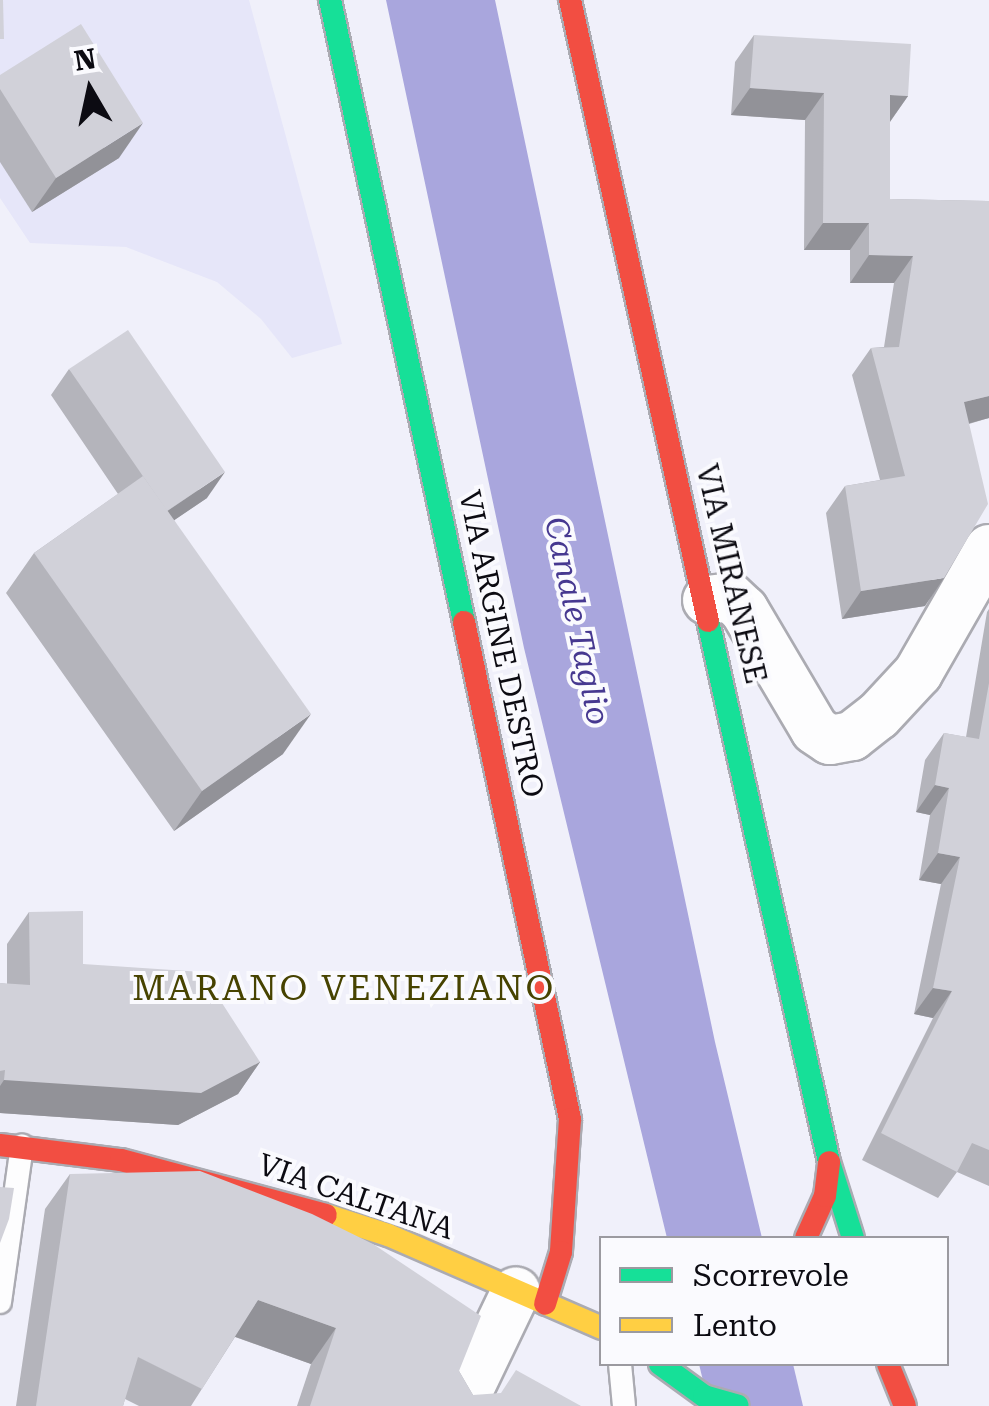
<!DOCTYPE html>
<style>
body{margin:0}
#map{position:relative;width:989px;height:1406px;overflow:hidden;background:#f0f0fa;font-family:"Roboto Serif",serif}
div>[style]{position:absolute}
.built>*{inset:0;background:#e6e6f9}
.water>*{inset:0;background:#a9a6dd}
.roads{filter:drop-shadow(2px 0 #ababb2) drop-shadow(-2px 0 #ababb2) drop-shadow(0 2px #ababb2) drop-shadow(0 -2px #ababb2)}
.lane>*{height:22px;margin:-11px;padding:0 11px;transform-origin:11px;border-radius:11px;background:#fdfdfe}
.street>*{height:48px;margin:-24px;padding:0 24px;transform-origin:24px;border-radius:24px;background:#fdfdfe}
.fast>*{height:22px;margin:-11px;padding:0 11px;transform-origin:11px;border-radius:11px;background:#16e098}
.slow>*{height:22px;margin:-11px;padding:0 11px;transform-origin:11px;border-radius:11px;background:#ffcf43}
.jam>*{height:22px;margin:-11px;padding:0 11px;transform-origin:11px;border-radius:11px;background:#f24e42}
.wall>*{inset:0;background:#b4b4bb}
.shaded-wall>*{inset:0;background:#929298}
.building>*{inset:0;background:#d1d1d9}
span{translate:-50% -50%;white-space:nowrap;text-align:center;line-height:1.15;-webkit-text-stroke:8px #fafafe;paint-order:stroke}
.street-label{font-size:30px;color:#0c0b12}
.water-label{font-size:32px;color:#463890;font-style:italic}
.quarter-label{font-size:35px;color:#474300;letter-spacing:2.5px}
.legend{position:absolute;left:599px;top:1236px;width:350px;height:130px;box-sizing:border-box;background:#fafafe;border:2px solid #9b9aa0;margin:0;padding:12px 18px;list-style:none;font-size:30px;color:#0c0b12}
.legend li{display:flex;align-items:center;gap:20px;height:50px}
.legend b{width:50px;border:2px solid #9b9aa0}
.north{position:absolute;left:40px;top:40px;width:100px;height:100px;-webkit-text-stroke:8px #fafafe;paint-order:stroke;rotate:351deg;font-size:28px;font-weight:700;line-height:40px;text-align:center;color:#0c0b12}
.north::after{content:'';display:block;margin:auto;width:35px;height:45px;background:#0c0b12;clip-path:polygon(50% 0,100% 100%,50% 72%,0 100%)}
</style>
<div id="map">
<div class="built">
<div style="clip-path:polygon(0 0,249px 0,342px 344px,292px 358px,261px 319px,217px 282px,126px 247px,30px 243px,0 198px)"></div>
</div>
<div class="water">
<div style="clip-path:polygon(386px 0,495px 0,715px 1042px,762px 1238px,667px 1238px,524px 648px)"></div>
<div style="clip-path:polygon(699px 1364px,793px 1364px,803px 1406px,709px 1406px)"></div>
</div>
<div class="roads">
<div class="lane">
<div style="left:0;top:1302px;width:158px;rotate:-82deg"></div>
<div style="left:620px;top:1364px;width:42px;rotate:84.6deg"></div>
</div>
<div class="street">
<div style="left:707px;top:600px;width:23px;rotate:-7deg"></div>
<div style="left:730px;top:597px;width:19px;rotate:43deg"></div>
<div style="left:744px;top:610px;width:139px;rotate:59.4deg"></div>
<div style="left:815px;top:730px;width:18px;rotate:34deg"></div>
<div style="left:830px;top:740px;width:22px;rotate:-10deg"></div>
<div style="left:852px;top:736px;width:33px;rotate:-38deg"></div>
<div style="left:878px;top:716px;width:59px;rotate:-47.1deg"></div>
<div style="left:918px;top:673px;width:143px;rotate:-60.2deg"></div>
<div style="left:461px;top:1406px;width:127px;rotate:-64.4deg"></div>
</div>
<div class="fast">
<div style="left:330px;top:0;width:636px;rotate:77.84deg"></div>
<div style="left:708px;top:621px;width:554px;rotate:77.39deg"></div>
<div style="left:829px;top:1162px;width:80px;rotate:72.5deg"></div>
<div style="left:660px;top:1364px;width:54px;rotate:36deg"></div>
<div style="left:704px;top:1396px;width:35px;rotate:16deg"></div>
</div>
<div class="slow">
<div style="left:326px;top:1215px;width:65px;rotate:17.9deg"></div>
<div style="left:388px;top:1235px;width:233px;rotate:23.5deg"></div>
</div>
<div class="jam">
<div style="left:570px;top:0;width:636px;rotate:77.47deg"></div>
<div style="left:464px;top:622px;width:508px;rotate:77.96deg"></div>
<div style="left:570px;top:1119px;width:133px;rotate:93.9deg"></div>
<div style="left:561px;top:1252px;width:54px;rotate:107.1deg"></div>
<div style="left:0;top:1145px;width:122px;rotate:7.1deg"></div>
<div style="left:121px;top:1160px;width:212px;rotate:15deg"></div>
<div style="left:806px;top:1238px;width:46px;rotate:-65.7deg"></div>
<div style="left:825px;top:1196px;width:34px;rotate:-83deg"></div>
<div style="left:888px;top:1364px;width:45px;rotate:68deg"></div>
</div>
</div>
<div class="wall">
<div style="clip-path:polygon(754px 35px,908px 96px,890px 122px,890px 199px,989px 201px,989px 418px,969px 424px,925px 606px,842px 619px,826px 513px,845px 486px,880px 480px,852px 375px,871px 348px,884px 347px,894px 283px,850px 283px,850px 250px,804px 250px,805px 120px,731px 115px,735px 62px)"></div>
<div style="clip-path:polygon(0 75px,119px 158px,32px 212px,0 162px)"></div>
<div style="clip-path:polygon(69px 369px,207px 498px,174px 520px,283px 754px,174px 831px,6px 593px,34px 553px,118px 494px,51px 395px)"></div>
<div style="clip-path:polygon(989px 609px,989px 1186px,957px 1172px,938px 1198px,862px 1160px,933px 1018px,914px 1014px,941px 884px,919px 880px,930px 815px,916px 812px,925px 760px,944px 733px,966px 737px,987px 612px)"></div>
<div style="clip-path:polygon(29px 912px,83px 964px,260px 1062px,238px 1094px,178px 1125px,0 1113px,0 983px,7px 984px,7px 944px)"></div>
<div style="clip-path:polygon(70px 1174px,459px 1371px,473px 1395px,581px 1406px,297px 1406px,311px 1364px,235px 1337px,191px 1406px,139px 1406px,125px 1399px,123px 1406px,16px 1406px,45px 1209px)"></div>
</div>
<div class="shaded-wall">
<div style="clip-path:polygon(750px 88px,824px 93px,805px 120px,731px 115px)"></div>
<div style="clip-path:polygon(890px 95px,908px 96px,889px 123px)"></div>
<div style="clip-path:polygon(143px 123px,119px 158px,32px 212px,56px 178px)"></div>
<div style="clip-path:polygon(823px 223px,869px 223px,850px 250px,804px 250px)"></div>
<div style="clip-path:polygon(869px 255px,913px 256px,894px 283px,850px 283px)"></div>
<div style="clip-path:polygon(989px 396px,989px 418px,945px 430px,964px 402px)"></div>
<div style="clip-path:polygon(225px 472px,207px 498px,148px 538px,166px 512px)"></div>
<div style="clip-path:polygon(944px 578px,925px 606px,842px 619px,861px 591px)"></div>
<div style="clip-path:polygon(311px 714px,283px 754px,174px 831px,202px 791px)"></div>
<div style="clip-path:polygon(935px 785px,949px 788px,930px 815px,916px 812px)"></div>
<div style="clip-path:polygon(938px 853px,960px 857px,941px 884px,919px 880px)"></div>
<div style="clip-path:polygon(933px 988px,952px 991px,933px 1018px,914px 1014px)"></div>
<div style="clip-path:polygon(260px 1062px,238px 1094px,178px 1125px,0 1113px,0 1086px,4px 1080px)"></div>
<div style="clip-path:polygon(258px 1300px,336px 1328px,311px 1364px,233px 1336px)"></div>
</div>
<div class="building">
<div style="clip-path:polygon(0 0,3px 0,4px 39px,0 39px)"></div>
<div style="clip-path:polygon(81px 24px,143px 123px,56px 178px,0 89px,0 75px)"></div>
<div style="clip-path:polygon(754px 35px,911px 44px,908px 96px,890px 95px,890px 199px,989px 201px,989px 396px,964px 402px,988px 504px,944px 578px,861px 591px,845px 486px,905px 476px,871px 348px,899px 347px,913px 256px,869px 255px,869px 223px,823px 223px,824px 93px,750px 88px)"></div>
<div style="clip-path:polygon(128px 330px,225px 472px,167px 511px,69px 369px)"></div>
<div style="clip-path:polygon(143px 476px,311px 714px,202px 791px,34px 553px)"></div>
<div style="clip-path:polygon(989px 683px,989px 1150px,972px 1143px,957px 1172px,881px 1133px,952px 991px,933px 988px,960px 857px,938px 853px,949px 788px,935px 785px,944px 733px,979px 739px)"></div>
<div style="clip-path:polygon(83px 911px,83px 964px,202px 972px,260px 1062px,201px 1093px,4px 1080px,5px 1070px,0 1071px,0 983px,30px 985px,29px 912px)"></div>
<div style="clip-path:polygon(200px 1171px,312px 1214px,373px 1244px,481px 1316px,459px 1371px,473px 1395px,501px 1393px,516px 1370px,581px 1406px,310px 1406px,336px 1328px,258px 1300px,202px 1389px,138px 1357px,123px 1406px,36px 1406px,70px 1174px)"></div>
<div style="clip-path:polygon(0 1187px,14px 1188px,9px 1219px,0 1243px)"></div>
</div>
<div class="street-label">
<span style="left:731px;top:574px;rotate:77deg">VIA MIRANESE</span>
<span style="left:501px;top:644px;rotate:78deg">VIA ARGINE DESTRO</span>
<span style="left:356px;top:1197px;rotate:19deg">VIA CALTANA</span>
</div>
<div class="water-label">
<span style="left:577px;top:621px;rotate:78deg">Canale Taglio</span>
</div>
<div class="quarter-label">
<span style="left:344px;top:989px">MARANO VENEZIANO</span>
</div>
<ul class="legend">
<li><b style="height:12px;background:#16e098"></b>Scorrevole</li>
<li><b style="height:12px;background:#ffcf43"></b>Lento</li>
</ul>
<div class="north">N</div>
</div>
